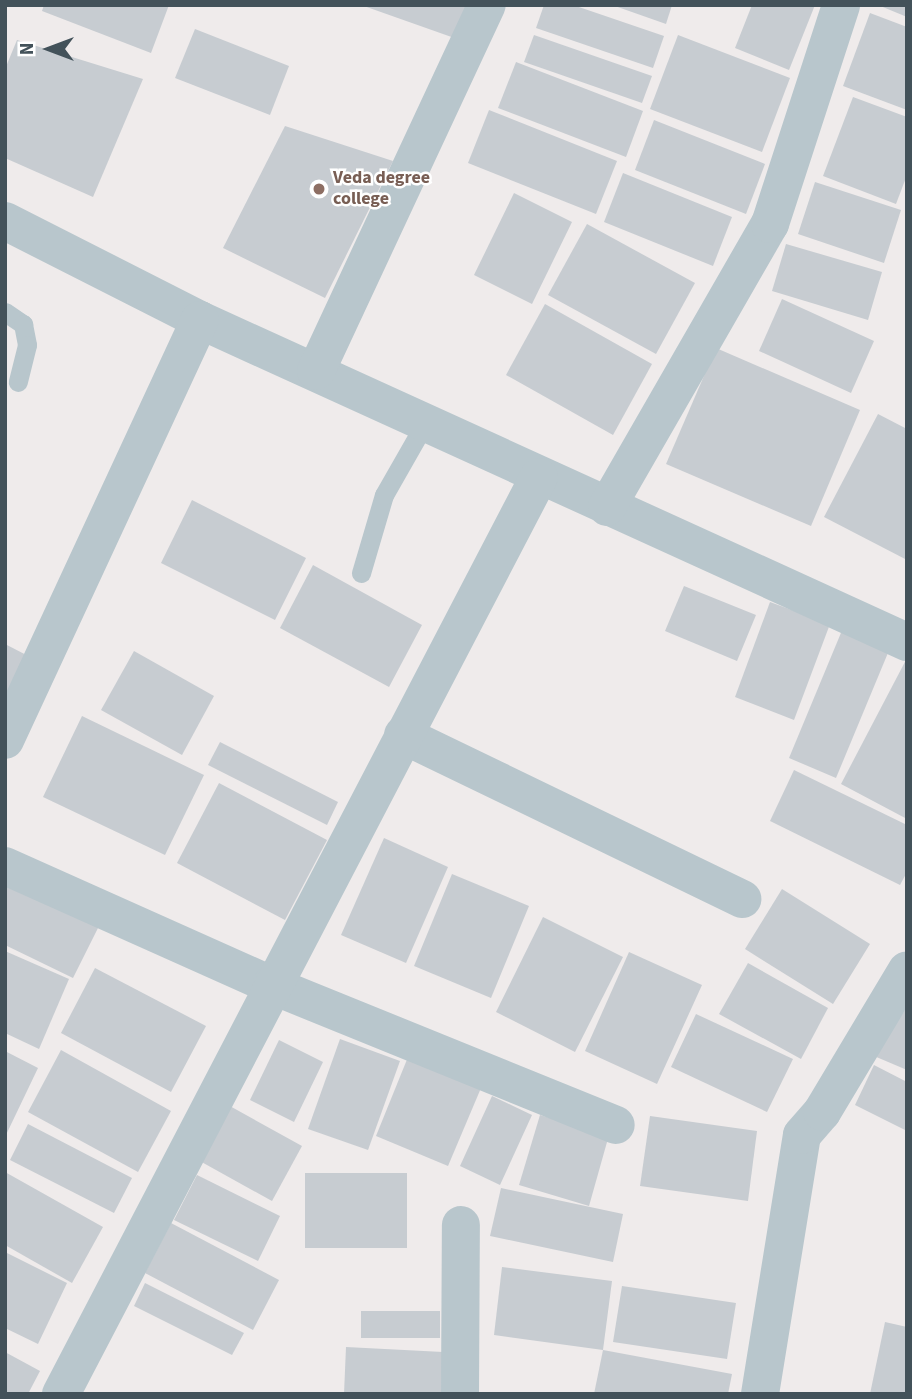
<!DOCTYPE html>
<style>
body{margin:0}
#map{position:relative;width:912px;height:1399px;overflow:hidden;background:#efebeb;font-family:"Source Sans 3",sans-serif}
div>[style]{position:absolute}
.building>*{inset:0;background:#c7ccd1}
.lane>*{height:19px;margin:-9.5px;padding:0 9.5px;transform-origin:9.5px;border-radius:9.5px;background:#b8c6cc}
.street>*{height:38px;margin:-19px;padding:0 19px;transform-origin:19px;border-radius:19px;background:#b8c6cc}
.dots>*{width:19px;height:19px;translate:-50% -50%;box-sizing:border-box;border:4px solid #fff;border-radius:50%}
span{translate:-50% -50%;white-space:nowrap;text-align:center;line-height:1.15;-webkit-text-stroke:5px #fff;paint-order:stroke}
.education-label{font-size:18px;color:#785e54;font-weight:700}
.left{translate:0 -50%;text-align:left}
.frame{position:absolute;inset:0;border:7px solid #43525a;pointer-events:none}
.north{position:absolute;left:14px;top:14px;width:70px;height:70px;-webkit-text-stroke:5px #fff;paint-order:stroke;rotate:270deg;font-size:19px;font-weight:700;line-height:28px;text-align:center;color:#43525a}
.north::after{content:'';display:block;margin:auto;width:24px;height:32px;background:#43525a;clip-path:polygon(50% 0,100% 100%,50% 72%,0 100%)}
</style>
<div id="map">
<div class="building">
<div style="clip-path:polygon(44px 5px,169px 5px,151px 53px,42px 11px)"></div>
<div style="clip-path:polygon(361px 5px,471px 5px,460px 40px)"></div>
<div style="clip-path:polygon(544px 5px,573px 5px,664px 36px,653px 68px,536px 28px)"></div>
<div style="clip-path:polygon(612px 5px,672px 5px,666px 24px)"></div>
<div style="clip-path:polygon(752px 5px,815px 5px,789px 70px,735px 48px)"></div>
<div style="clip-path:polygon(878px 5px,907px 5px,907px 17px)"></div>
<div style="clip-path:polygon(870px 13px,907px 27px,907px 110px,843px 86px)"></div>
<div style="clip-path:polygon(195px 29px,289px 66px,270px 115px,175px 78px)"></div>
<div style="clip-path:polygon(534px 35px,652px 76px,642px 103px,524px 62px)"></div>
<div style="clip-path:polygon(678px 35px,790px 78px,762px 152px,650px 109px)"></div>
<div style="clip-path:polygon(17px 40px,143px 79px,93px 197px,5px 158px,5px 69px)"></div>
<div style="clip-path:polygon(516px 62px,643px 111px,626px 157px,498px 108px)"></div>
<div style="clip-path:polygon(853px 97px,907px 117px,907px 175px,896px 204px,823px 176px)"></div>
<div style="clip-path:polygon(489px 110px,617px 161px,596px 214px,468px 163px)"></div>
<div style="clip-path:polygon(654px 120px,765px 164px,746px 214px,635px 170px)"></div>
<div style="clip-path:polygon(285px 126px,393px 161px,325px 298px,223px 248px)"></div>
<div style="clip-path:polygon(623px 173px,732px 217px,713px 266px,604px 222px)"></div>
<div style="clip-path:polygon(815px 182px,901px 210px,884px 263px,798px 234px)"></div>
<div style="clip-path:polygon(514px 193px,572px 222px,532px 304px,474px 275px)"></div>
<div style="clip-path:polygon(587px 224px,695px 283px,656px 354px,548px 295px)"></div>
<div style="clip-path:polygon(786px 244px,882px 272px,868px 320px,772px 291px)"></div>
<div style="clip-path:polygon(782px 299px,874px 341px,851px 393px,759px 351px)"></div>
<div style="clip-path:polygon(545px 304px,652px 364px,613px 435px,506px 375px)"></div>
<div style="clip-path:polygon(716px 348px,860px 410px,811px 526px,666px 464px)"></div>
<div style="clip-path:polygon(878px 414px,907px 429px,907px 560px,824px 517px)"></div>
<div style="clip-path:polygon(192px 500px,306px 558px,275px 620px,161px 563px)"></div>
<div style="clip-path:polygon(313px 565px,422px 625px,389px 687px,280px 628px)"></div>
<div style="clip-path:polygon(684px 586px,756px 615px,737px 661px,665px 631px)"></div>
<div style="clip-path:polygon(770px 602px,830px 624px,794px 720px,735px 697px)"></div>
<div style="clip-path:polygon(843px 628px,890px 648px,836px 778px,789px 758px)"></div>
<div style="clip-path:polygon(5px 644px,38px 661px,5px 727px)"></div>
<div style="clip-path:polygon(134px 651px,214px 696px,182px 755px,101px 710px)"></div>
<div style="clip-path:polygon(907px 658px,907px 819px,841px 784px)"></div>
<div style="clip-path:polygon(82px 716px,204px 775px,165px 855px,43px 797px)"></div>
<div style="clip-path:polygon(220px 742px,338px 802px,327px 825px,208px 765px)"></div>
<div style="clip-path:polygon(794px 770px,907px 825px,907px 872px,900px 885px,770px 821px)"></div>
<div style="clip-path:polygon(219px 783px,327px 840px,285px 920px,177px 863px)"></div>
<div style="clip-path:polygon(384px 838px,448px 867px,406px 963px,341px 935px)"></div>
<div style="clip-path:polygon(5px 871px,103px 918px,73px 978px,5px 945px)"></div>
<div style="clip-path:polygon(452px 874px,529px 906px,491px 998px,414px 966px)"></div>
<div style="clip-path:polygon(782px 889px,870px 944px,833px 1004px,745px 949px)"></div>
<div style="clip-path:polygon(543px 917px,623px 957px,575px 1052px,496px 1012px)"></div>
<div style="clip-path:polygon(5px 951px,69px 979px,39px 1049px,5px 1033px)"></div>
<div style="clip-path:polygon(629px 952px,702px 985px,657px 1084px,585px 1051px)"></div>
<div style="clip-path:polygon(748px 963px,828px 1008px,801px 1059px,719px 1014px)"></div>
<div style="clip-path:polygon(95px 968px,206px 1026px,171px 1092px,61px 1033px)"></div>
<div style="clip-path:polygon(907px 1007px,907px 1070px,874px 1056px)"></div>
<div style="clip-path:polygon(696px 1014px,793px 1059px,767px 1112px,671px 1067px)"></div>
<div style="clip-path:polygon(340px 1039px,400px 1061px,368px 1150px,308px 1129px)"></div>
<div style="clip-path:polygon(279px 1040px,323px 1062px,294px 1122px,250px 1100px)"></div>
<div style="clip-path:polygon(61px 1050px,171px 1111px,138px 1172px,28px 1112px)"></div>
<div style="clip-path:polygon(5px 1051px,38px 1068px,5px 1137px)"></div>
<div style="clip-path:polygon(408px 1057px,481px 1088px,448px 1166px,376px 1136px)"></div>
<div style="clip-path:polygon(874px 1065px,907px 1082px,907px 1131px,855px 1105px)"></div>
<div style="clip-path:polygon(492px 1096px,532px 1115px,500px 1185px,460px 1166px)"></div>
<div style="clip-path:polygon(228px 1105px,302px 1146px,272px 1201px,198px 1160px)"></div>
<div style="clip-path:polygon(540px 1115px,609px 1135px,589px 1206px,519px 1185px)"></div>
<div style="clip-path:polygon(650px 1116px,757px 1131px,748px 1201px,640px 1186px)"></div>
<div style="clip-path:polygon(28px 1124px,132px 1178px,114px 1213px,10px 1160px)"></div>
<div style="clip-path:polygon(5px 1172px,103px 1227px,72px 1283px,5px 1245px)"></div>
<div style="clip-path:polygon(305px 1173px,407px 1173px,407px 1248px,305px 1248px)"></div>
<div style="clip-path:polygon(197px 1175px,280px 1216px,258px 1261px,174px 1220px)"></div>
<div style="clip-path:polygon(501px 1188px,623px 1214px,613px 1262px,490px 1236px)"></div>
<div style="clip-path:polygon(171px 1223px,279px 1280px,253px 1330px,145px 1273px)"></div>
<div style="clip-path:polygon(5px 1252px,67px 1283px,38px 1344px,5px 1328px)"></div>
<div style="clip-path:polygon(502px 1267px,612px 1281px,603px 1350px,494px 1335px)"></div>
<div style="clip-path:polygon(145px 1283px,244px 1333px,232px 1355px,134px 1306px)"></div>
<div style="clip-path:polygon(622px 1286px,736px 1303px,727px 1359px,613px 1342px)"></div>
<div style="clip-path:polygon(361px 1311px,440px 1311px,440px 1338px,361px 1338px)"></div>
<div style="clip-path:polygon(885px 1322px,907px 1327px,907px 1394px,870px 1394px)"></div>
<div style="clip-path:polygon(346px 1347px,443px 1352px,441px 1394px,344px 1394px)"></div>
<div style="clip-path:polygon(603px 1350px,732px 1374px,728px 1394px,594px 1394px)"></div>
<div style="clip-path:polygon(5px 1352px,40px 1371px,28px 1394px,5px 1394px)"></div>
</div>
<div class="lane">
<div style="left:5px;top:312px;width:22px;rotate:34deg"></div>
<div style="left:23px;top:324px;width:21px;rotate:79deg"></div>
<div style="left:27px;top:345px;width:38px;rotate:104deg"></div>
<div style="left:361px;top:573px;width:81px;rotate:-73.6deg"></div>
<div style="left:384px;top:495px;width:83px;rotate:-60.3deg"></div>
</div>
<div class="street">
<div style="left:5px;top:221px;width:219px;rotate:26.9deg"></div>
<div style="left:200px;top:320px;width:777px;rotate:24.49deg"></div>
<div style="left:316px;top:371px;width:404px;rotate:-65deg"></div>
<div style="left:607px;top:507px;width:327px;rotate:-60.1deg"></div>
<div style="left:770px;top:224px;width:230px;rotate:-72deg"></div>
<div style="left:403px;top:735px;width:377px;rotate:25.8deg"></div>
<div style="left:5px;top:740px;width:463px;rotate:-65.1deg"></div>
<div style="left:5px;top:866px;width:291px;rotate:24.1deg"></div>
<div style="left:271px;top:985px;width:372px;rotate:22.1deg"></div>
<div style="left:61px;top:1394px;width:1034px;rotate:-62.47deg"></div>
<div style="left:460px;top:1394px;width:169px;rotate:-89.7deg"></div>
<div style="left:760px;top:1394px;width:262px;rotate:-80.8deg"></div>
<div style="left:802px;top:1135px;width:30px;rotate:-49deg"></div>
<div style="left:822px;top:1112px;width:165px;rotate:-59.1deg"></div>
</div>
<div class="dots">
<div style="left:319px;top:189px;background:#8d6e63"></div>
</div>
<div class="education-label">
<span class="left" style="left:333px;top:189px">Veda degree<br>college</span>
</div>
<div class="frame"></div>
<div class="north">N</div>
</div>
